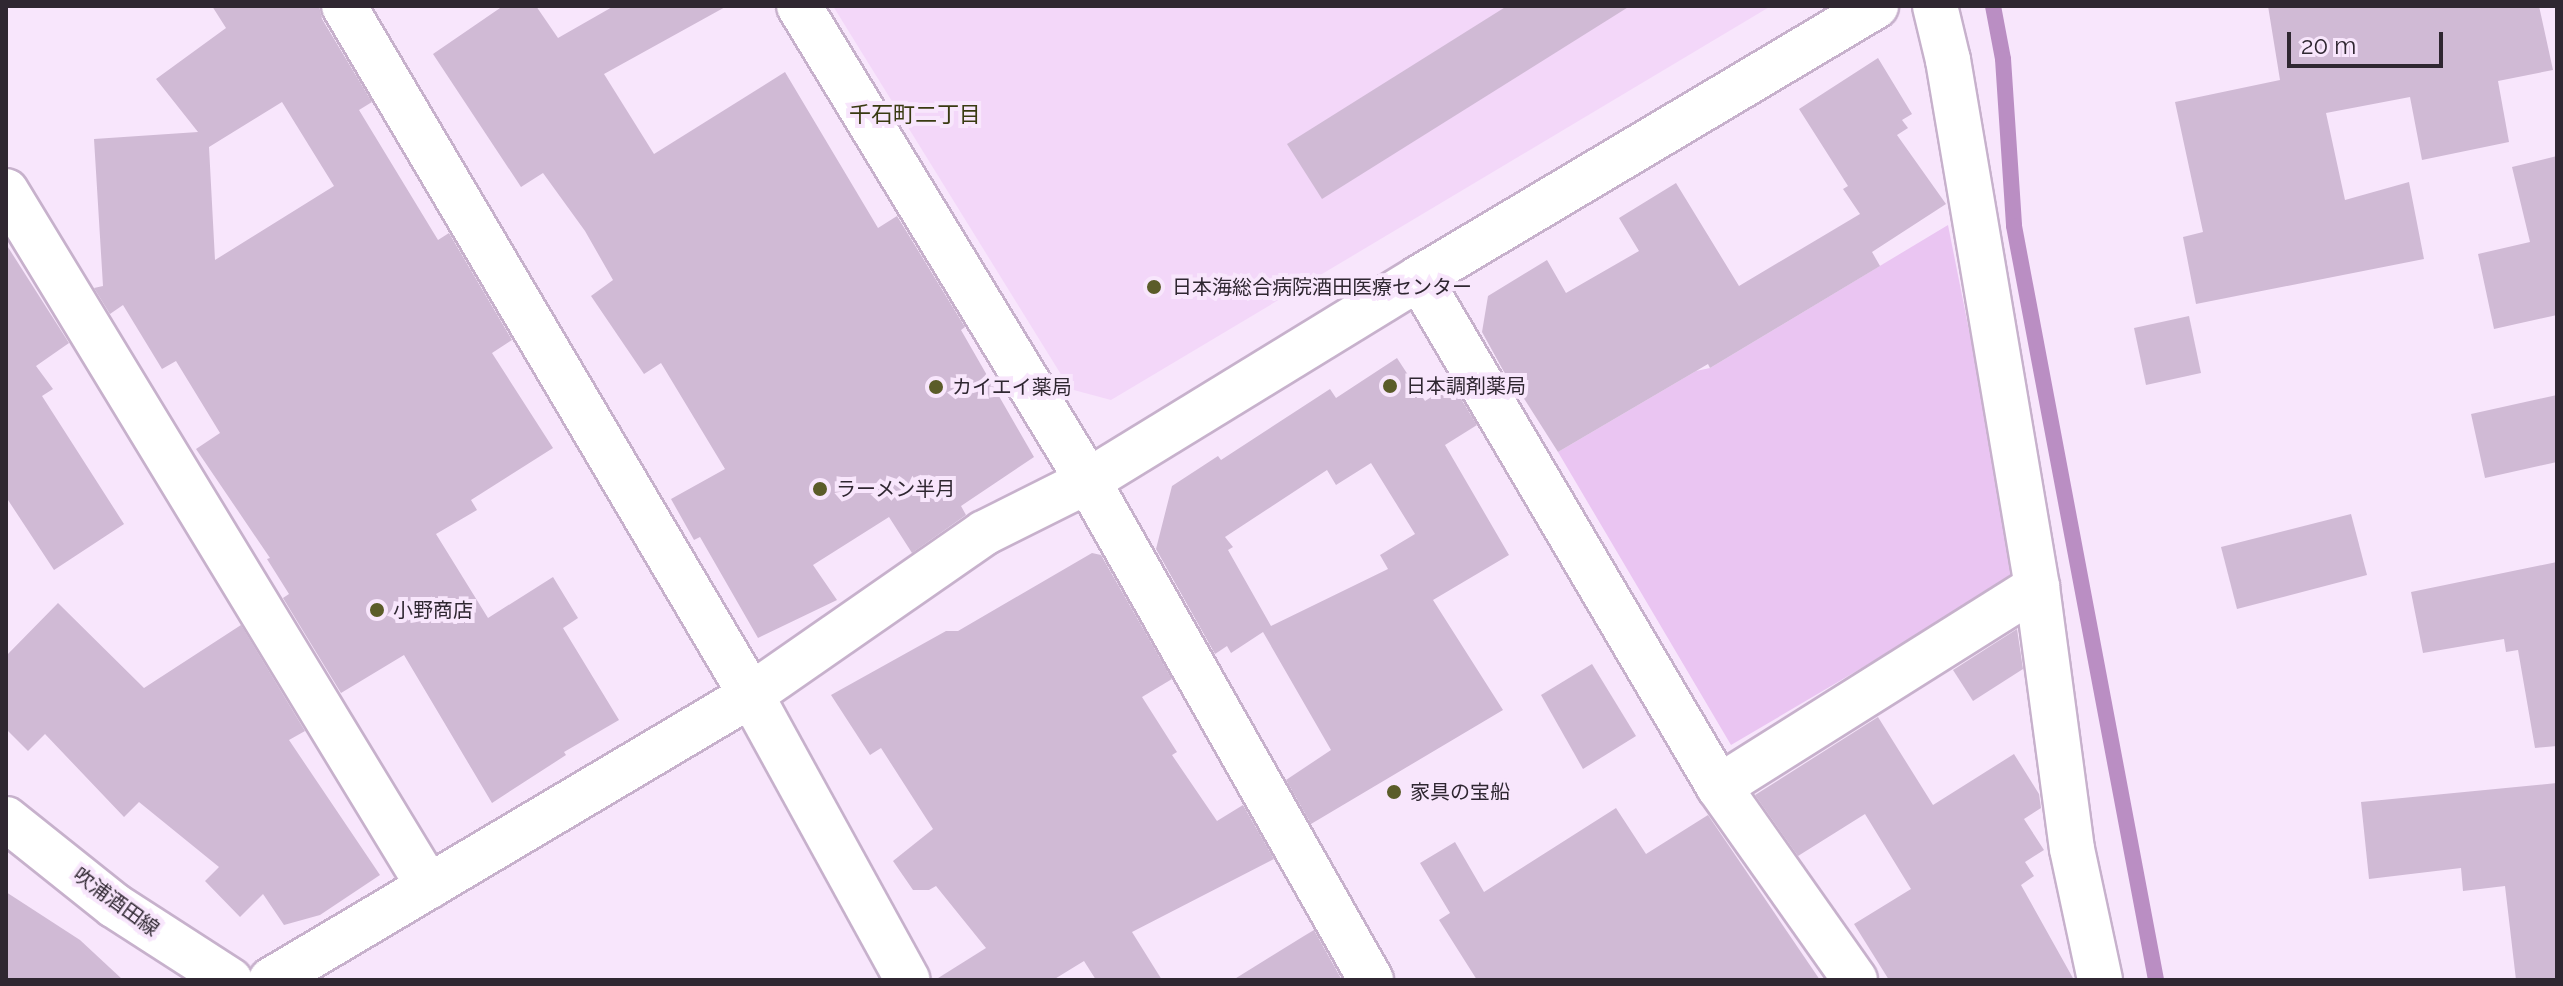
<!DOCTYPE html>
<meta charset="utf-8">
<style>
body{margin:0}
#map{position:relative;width:2563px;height:986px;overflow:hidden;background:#f8e6fc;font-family:Raleway,"Noto Sans JP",sans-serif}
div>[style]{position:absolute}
.built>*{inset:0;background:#f3d7f9}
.green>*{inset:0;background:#eac5f2}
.stream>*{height:16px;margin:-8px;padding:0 8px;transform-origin:8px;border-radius:8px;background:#ba8ec3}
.building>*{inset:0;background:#d0bad5}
.roads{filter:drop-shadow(2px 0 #c7b1cc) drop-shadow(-2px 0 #c7b1cc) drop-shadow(0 2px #c7b1cc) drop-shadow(0 -2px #c7b1cc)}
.minor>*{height:44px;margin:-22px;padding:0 22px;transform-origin:22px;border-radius:22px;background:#fff}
.tertiary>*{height:44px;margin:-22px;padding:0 22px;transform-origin:22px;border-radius:22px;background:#fff}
.secondary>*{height:44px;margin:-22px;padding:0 22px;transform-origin:22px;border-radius:22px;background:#fff}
.dots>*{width:22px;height:22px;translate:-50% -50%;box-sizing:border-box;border:4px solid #f8e6fc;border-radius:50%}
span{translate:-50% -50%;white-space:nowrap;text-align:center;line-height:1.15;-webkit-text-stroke:8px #f8e6fc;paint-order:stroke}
.poi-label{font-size:20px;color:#2f2731}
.left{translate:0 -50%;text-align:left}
.street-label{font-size:20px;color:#2f2731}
.neighbourhood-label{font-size:22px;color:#393a11}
.frame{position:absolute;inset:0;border:8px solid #2f2731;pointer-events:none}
.scale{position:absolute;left:2287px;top:32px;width:156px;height:36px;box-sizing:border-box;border:4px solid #2f2731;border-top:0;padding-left:10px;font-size:24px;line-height:28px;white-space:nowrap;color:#2f2731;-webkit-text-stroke:6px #f8e6fc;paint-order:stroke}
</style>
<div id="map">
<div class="built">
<div style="clip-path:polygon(833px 6px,1771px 6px,1111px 400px,1070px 389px)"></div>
</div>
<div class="green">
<div style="clip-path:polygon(1948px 225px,2018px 576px,1731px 745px,1558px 452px,1696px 371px,1710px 368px)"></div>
</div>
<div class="stream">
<div style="left:1993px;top:6px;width:54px;rotate:79.3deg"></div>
<div style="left:2003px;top:59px;width:167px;rotate:86.2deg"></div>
<div style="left:2014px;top:226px;width:767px;rotate:79.33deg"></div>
</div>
<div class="building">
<div style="clip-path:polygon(evenodd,212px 6px,319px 6px,322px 19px,372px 102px,359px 110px,438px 240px,449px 233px,512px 340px,492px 353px,553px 448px,471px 500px,477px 510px,436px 534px,488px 618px,553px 577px,578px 618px,563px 628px,619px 720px,564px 752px,566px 755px,492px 803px,404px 655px,341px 693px,283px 598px,289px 594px,267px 559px,270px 558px,196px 449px,220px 433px,176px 361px,162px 369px,123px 305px,110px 314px,94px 288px,103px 286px,94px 139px,198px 132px,156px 79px,226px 28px,212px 6px,282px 102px,334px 186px,215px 260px,209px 147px,282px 102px)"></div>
<div style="clip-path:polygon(503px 6px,536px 6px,558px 38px,614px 6px,727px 6px,604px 74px,654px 154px,785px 72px,878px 228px,897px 216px,965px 327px,961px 330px,1034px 457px,961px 506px,966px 515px,912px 553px,889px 517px,813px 565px,837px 600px,758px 638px,700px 537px,694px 540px,671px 499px,725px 469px,661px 363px,644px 374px,591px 296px,613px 280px,585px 231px,543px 173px,521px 187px,433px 54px)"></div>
<div style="clip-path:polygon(1507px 6px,1630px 6px,1322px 199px,1287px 144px)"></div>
<div style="clip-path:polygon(2268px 6px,2539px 6px,2553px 70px,2498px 81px,2509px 142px,2422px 160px,2410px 97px,2326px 113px,2345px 200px,2409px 182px,2424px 259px,2196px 304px,2183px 237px,2203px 232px,2175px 102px,2280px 80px)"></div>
<div style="clip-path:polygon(1878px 58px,1912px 114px,1902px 120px,1908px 128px,1897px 135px,1946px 204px,1872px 252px,1880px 266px,1710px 368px,1708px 364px,1558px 452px,1523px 397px,1519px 399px,1482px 332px,1488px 296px,1547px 260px,1566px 293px,1639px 251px,1619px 218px,1676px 183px,1739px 286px,1860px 214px,1843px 189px,1848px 186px,1799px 109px)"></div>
<div style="clip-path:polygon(2557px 156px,2557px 315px,2494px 329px,2478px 254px,2530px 242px,2512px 167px)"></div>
<div style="clip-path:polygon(6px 244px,69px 343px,36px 366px,53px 389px,42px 396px,124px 524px,54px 570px,6px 497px)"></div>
<div style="clip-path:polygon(2189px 316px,2201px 373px,2146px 385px,2134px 328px)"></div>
<div style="clip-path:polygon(evenodd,1397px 358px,1425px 401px,1452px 384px,1477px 425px,1445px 445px,1509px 555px,1433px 600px,1503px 710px,1311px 824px,1286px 780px,1331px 750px,1263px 632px,1231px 653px,1227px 646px,1215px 654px,1156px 549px,1172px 486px,1218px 456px,1221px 460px,1330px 389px,1336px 398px,1397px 358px,1371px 463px,1415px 534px,1380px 555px,1388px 569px,1271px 626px,1228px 550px,1233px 547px,1225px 537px,1327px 470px,1336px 485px,1371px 463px)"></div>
<div style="clip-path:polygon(2557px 395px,2557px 462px,2485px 478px,2471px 414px)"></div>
<div style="clip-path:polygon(2351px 514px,2367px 575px,2237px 609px,2221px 547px)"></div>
<div style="clip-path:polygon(1092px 553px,1101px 555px,1172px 679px,1142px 697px,1177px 752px,1172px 755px,1217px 821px,1243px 805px,1274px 859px,1132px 932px,1162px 980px,1096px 980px,1084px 961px,1053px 980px,935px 980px,986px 948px,936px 886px,929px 890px,913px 890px,893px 861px,933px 829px,881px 748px,870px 755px,831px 695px,946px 631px,958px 631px)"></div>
<div style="clip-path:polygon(2557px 562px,2557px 746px,2535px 748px,2518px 650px,2506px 652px,2504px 639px,2423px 653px,2411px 592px)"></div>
<div style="clip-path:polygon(58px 603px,144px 688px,241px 625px,305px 731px,289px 740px,380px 875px,320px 915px,284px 925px,263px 894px,240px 917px,205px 881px,219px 867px,139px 802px,124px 817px,45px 734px,28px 751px,6px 729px,6px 656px)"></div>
<div style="clip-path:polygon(2017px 629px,2023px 669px,1973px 701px,1953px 670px)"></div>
<div style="clip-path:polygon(1592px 664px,1636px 736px,1583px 769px,1541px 695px)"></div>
<div style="clip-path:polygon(1878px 717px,1933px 805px,2014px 754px,2039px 794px,2041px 808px,2024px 819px,2044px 850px,2025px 862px,2034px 876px,2021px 885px,2074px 980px,1889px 980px,1854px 924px,1911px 889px,1865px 814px,1798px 856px,1755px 795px)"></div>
<div style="clip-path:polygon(2557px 783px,2557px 980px,2516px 980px,2505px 886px,2463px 891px,2461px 868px,2369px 879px,2361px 802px)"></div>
<div style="clip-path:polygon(1616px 808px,1646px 854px,1708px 815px,1820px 980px,1477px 980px,1439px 920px,1450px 913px,1420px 863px,1455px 842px,1484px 892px)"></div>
<div style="clip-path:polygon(6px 892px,80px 940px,123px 980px,6px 980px)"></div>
<div style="clip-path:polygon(1314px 930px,1342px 980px,1233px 980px,1304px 936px)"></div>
</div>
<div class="roads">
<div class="minor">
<div style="left:344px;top:6px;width:800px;rotate:59.43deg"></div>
<div style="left:751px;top:695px;width:325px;rotate:61.2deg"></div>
<div style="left:799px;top:6px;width:556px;rotate:58.68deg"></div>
<div style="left:1088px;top:481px;width:574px;rotate:60.44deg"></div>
<div style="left:1935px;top:6px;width:56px;rotate:76.5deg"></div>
<div style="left:1948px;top:60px;width:534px;rotate:80.41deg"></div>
<div style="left:2037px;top:587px;width:264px;rotate:82.4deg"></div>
<div style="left:2072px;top:849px;width:134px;rotate:77.9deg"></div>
<div style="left:6px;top:191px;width:814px;rotate:58.71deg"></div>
<div style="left:1419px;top:278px;width:591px;rotate:59.49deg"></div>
<div style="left:1719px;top:787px;width:236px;rotate:54.8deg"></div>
<div style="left:1719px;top:787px;width:376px;rotate:-32.2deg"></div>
</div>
<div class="tertiary">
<div style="left:271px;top:980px;width:558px;rotate:-30.7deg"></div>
<div style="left:751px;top:695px;width:284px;rotate:-34.8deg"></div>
<div style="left:984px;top:533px;width:116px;rotate:-26.6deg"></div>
<div style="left:1088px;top:481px;width:388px;rotate:-31.5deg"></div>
<div style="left:1419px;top:278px;width:532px;rotate:-30.76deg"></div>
</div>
<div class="secondary">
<div style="left:6px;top:819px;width:139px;rotate:38.6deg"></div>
<div style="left:115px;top:906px;width:137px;rotate:32.8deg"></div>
</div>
</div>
<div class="dots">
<div style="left:1154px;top:287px;background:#5b5c29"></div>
<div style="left:1390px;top:386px;background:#5b5c29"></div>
<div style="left:936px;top:387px;background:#5b5c29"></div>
<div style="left:820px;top:489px;background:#5b5c29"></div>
<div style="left:377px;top:610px;background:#5b5c29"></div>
<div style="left:1394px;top:792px;background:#5b5c29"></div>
</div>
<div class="poi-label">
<span class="left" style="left:1172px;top:287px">日本海総合病院酒田医療センター</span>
<span class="left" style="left:1406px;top:386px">日本調剤薬局</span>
<span class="left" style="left:952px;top:387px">カイエイ薬局</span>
<span class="left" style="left:836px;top:489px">ラーメン半月</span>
<span class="left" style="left:393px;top:610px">小野商店</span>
<span class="left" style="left:1410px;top:792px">家具の宝船</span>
</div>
<div class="street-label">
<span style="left:116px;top:902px;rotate:36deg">吹浦酒田線</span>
</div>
<div class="neighbourhood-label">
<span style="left:915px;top:115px">千石町二丁目</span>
</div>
<div class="frame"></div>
<div class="scale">20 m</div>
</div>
